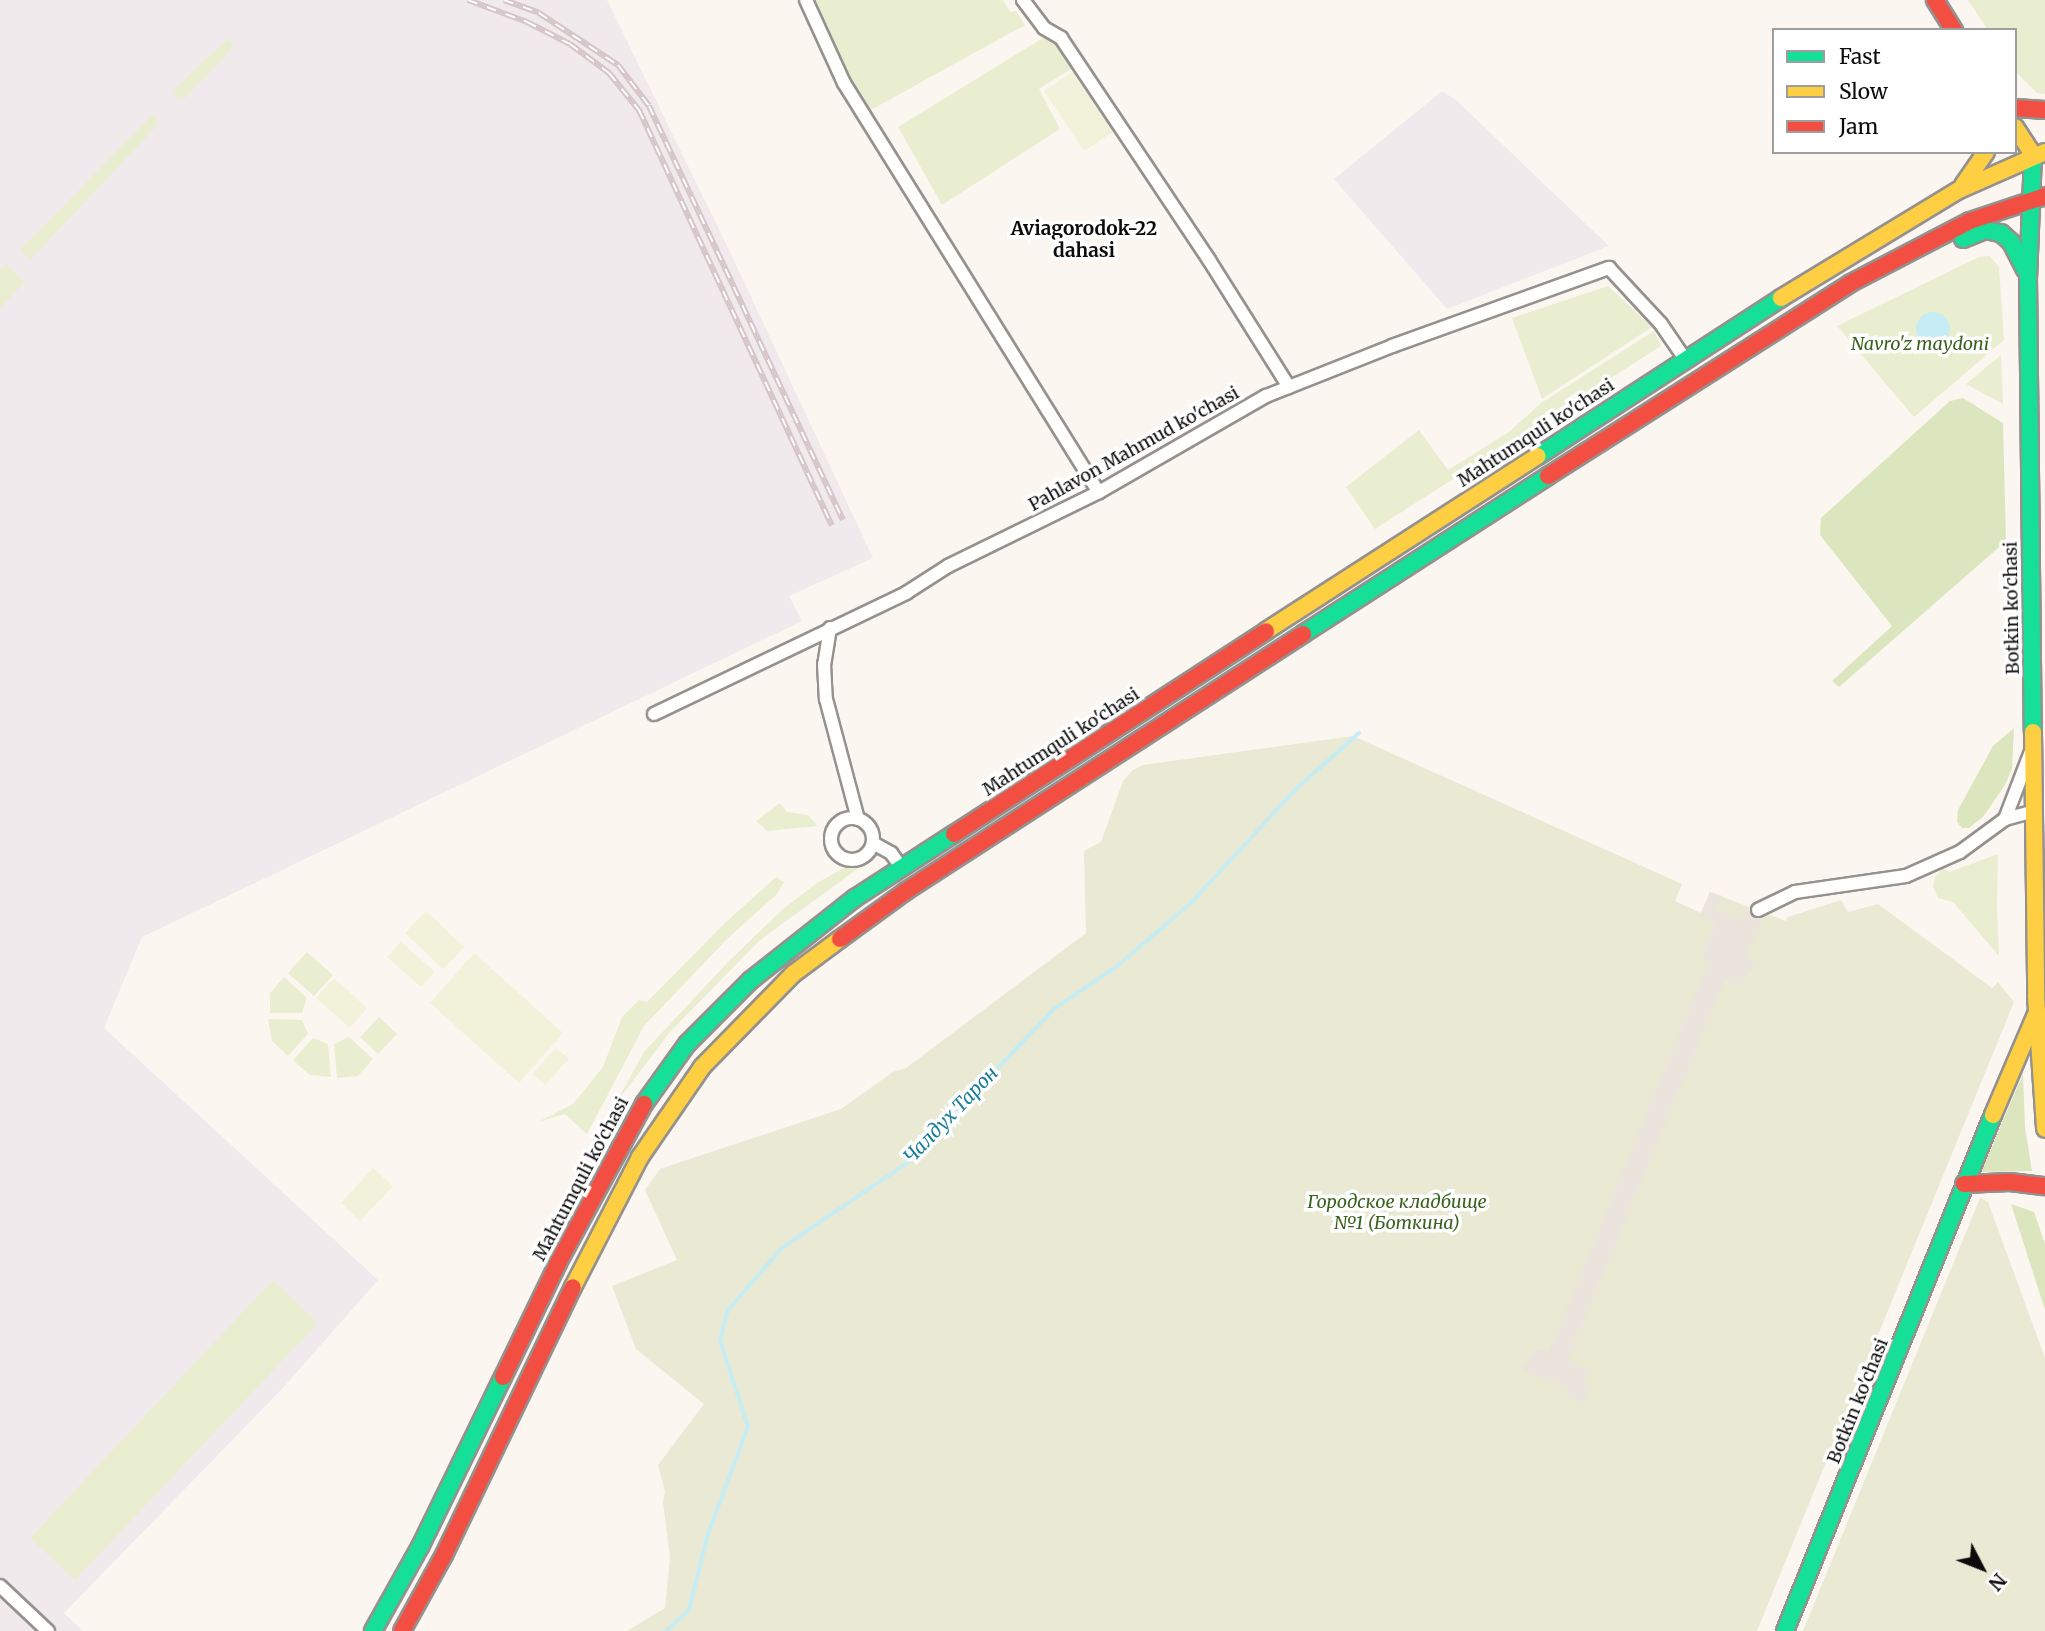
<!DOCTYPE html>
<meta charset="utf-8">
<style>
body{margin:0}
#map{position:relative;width:2045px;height:1631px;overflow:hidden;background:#fbf6f0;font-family:Merriweather,serif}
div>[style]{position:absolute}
.industrial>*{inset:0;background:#f1eaed}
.green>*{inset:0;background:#e9eed0}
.forest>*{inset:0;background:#dbe6be}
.cemetery>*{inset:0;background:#e9e9d4}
.pitch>*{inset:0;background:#f2f2da}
.plaza>*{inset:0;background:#ebe4dc}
.water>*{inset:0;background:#c7edf4}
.round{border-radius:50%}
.stream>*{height:3.5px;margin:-1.75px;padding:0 1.75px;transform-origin:1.75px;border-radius:1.75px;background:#c7edf4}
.roads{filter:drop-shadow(2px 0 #94918f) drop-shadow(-2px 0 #94918f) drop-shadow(0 2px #94918f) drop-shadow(0 -2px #94918f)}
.street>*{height:12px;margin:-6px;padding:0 6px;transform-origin:6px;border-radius:6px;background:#fefefd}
.street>.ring{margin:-6px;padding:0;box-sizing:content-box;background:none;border:12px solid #fefefd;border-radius:50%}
.fast>*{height:16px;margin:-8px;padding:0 8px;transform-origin:8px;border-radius:8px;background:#16e098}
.slow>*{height:16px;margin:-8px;padding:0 8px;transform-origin:8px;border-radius:8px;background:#ffcf43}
.jam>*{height:16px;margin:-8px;padding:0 8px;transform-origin:8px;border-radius:8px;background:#f24e42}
.rail>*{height:6px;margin-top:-3px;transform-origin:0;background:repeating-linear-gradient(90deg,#fff 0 10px,#d6c5c8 0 20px);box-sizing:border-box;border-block:2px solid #d6c5c8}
span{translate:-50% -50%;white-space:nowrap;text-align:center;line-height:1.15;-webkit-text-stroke:7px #fff;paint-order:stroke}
.park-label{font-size:18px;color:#3a621e;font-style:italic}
.street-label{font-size:18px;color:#0c0c0c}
.neighbourhood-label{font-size:19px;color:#0c0c0c;font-weight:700}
.water-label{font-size:19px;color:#187d9b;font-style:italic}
.legend{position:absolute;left:1772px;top:28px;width:245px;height:126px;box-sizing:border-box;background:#fff;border:2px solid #9e9e9e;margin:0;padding:9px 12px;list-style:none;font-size:21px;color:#0c0c0c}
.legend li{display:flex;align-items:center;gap:14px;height:35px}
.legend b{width:35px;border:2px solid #9e9e9e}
.north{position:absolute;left:1947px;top:1533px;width:70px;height:70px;-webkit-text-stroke:5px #fff;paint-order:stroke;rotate:132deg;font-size:19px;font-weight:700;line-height:28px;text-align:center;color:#0c0c0c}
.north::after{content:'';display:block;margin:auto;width:24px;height:32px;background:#0c0c0c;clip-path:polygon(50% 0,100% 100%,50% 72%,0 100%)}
</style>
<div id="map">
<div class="industrial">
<div style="clip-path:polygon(0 0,607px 0,731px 254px,873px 558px,789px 596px,802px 621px,142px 937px,104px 1028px,378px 1280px,282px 1389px,64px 1613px,83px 1631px,0 1631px)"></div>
<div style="clip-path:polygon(1442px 91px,1456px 100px,1609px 246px,1447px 309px,1334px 179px)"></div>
</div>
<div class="green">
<div style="clip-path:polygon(816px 0,1003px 0,1010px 12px,1016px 11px,1025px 25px,869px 111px,847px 76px)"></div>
<div style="clip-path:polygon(1968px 0,2045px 0,2045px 94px,2037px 93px,2015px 71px,2015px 30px,1988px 30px)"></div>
<div style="clip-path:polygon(1043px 38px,1056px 42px,1072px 68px,1039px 89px,1060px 129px,942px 205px,898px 127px)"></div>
<div style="clip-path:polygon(227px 39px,232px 43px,231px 50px,184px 99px,175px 98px,174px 89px)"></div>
<div style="clip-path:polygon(152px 115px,157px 116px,157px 126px,30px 260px,20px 250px)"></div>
<div style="clip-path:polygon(1990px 256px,1999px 267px,2004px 340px,1914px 417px,1837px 326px,1979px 257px)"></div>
<div style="clip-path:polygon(6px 264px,25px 282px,0 308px,0 270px)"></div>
<div style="clip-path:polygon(1608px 286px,1652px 327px,1542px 399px,1512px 318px)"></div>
<div style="clip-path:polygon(1654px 331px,1661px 346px,1375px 529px,1346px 487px,1419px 430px,1448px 470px,1509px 432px,1541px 403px)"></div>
<div style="clip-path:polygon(2001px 355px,2003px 404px,1966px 384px)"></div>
<div style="clip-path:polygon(780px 803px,787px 812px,808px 815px,818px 826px,767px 831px,756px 821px)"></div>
<div style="clip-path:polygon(1998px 854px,1997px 906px,1999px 956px,1953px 902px,1938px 898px,1933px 886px,1935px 877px,1943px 868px,1949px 872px)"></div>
<div style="clip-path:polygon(864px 864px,759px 941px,670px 1032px,616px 1103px,644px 1052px,728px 962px,783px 909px,817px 883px,849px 865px)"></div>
<div style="clip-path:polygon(776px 877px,784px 882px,777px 894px,727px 939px,644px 1026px,587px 1134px,565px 1114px,538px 1122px,573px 1104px,603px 1067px,622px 1017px,639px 1000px,647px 1002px,724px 924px)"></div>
<div style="clip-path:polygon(307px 952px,333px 975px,314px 996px,288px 973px)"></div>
<div style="clip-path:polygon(284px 977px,307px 998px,302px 1013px,270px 1013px,270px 993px)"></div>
<div style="clip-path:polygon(379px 1017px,397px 1034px,378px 1054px,360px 1037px)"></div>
<div style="clip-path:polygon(268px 1019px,302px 1020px,308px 1034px,288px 1056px,272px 1041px)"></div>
<div style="clip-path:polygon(349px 1037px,373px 1059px,358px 1076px,337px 1078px,334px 1044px)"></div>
<div style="clip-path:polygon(313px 1038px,328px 1044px,331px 1077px,310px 1075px,293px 1060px)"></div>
<div style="clip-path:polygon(273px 1280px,318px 1323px,75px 1580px,30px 1538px)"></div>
</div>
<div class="forest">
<div style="clip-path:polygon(1963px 398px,2003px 423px,2006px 541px,1839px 687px,1832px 681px,1892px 626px,1820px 535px,1821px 518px,1950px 401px)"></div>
<div style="clip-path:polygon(2014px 728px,2012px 769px,2005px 785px,1983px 817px,1969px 828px,1962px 828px,1957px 822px,1958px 810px,1993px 746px)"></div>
<div style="clip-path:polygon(2023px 1074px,2025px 1127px,2032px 1171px,1981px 1172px)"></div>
<div style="clip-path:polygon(2011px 1204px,2034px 1212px,2045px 1244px,2045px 1310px)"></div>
</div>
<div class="cemetery">
<div style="clip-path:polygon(1353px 736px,1682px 884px,1675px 901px,1701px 913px,1710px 892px,1786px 921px,1788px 917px,1841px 900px,1848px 912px,1878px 904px,1992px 988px,1998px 982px,2014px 1002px,1757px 1631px,627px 1631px,665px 1608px,670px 1557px,663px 1502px,665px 1491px,658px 1465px,704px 1404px,636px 1349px,612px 1286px,677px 1260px,645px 1190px,660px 1169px,841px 1109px,893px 1072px,906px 1068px,1086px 933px,1084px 851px,1101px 842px,1123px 781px,1133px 770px,1143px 765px)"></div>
<div style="clip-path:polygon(1980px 1198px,1988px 1202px,2045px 1358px,2045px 1631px,1803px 1631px)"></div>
</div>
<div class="pitch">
<div style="clip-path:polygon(1073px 72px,1113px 132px,1084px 151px,1044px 91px)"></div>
<div style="clip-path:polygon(426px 911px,464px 947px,443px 969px,405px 933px)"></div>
<div style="clip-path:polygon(401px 942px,435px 972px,421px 987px,387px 957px)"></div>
<div style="clip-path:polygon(474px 953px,563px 1033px,519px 1083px,430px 1003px)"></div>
<div style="clip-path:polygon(334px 978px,367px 1008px,350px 1028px,316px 998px)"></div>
<div style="clip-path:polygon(556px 1048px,569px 1059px,545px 1085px,532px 1074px)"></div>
<div style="clip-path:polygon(373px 1168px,393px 1186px,360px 1221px,341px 1203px)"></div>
</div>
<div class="plaza">
<div style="clip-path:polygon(1710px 892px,1722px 896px,1717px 911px,1742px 919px,1746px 906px,1766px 912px,1745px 957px,1757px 963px,1740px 985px,1725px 979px,1567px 1361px,1589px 1370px,1583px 1384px,1590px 1387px,1583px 1403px,1566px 1396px,1569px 1389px,1522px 1369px,1535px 1349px,1549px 1352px,1709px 961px,1702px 957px,1716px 923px,1700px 916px)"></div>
</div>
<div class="water">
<div class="round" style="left:1916px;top:312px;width:34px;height:34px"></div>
</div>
<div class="stream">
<div style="left:666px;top:1631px;width:31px;rotate:-42deg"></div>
<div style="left:689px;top:1610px;width:75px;rotate:-76.1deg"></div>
<div style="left:707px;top:1537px;width:117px;rotate:-69.6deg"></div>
<div style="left:748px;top:1427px;width:90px;rotate:-108deg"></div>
<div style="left:720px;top:1341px;width:32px;rotate:-76deg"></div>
<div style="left:728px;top:1310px;width:82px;rotate:-48.9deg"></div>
<div style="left:782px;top:1248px;width:151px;rotate:-34.2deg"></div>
<div style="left:907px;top:1163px;width:213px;rotate:-46.3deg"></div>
<div style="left:1054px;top:1009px;width:75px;rotate:-34.1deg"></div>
<div style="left:1116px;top:967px;width:100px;rotate:-40.5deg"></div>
<div style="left:1192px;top:902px;width:151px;rotate:-47.4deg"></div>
<div style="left:1294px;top:791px;width:87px;rotate:-41.7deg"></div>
</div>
<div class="roads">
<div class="street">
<div style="left:806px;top:0;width:91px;rotate:65.4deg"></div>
<div style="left:844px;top:83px;width:482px;rotate:58.1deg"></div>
<div style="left:1023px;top:0;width:35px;rotate:53deg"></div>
<div style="left:1044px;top:28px;width:20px;rotate:30deg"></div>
<div style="left:1061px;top:38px;width:267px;rotate:56.3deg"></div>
<div style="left:1209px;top:260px;width:150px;rotate:57.8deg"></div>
<div style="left:830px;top:628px;width:36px;rotate:99deg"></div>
<div style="left:824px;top:664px;width:35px;rotate:87deg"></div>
<div style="left:826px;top:699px;width:124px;rotate:75.1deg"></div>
<div style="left:654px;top:714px;width:280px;rotate:-25.6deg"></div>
<div style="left:906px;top:593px;width:50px;rotate:-32.7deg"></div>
<div style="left:948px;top:566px;width:168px;rotate:-26.1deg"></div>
<div style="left:1099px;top:492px;width:193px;rotate:-29.9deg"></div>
<div style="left:1266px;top:396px;width:136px;rotate:-21.6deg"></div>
<div style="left:1392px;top:346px;width:231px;rotate:-19.8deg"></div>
<div style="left:1609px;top:268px;width:76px;rotate:47.1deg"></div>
<div style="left:1661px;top:324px;width:42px;rotate:55.6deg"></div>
<div class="ring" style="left:831px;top:818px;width:30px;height:30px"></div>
<div style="left:2005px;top:819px;width:70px;rotate:-69deg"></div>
<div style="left:873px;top:843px;width:21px;rotate:29deg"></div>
<div style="left:891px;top:853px;width:19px;rotate:54deg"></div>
<div style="left:1758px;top:910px;width:41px;rotate:-25.9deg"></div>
<div style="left:1795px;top:892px;width:112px;rotate:-8.2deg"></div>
<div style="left:1906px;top:876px;width:59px;rotate:-24deg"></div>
<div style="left:1960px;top:852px;width:56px;rotate:-36.3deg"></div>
<div style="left:2005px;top:819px;width:30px;rotate:-15deg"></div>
<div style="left:0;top:1586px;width:66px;rotate:43.2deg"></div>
</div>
<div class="fast">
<div style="left:2033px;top:155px;width:123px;rotate:92.3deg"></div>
<div style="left:2028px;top:278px;width:454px;rotate:89.4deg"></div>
<div style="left:1963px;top:239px;width:24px;rotate:-22deg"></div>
<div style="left:1985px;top:230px;width:16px;rotate:11deg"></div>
<div style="left:2001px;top:233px;width:13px;rotate:42deg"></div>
<div style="left:2011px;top:242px;width:31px;rotate:63deg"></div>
<div style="left:1538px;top:456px;width:290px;rotate:-33deg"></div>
<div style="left:1303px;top:634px;width:292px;rotate:-32.8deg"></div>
<div style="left:644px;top:1104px;width:74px;rotate:-54.4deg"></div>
<div style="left:687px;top:1044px;width:91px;rotate:-45deg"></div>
<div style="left:751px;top:980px;width:132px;rotate:-38.3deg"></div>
<div style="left:855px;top:898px;width:118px;rotate:-32.9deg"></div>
<div style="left:373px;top:1631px;width:96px;rotate:-60.8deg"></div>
<div style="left:420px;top:1547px;width:189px;rotate:-64deg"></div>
<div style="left:1785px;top:1631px;width:556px;rotate:-68.05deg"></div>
</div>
<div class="slow">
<div style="left:2015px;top:127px;width:33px;rotate:57deg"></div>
<div style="left:1963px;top:185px;width:40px;rotate:-55.1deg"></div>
<div style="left:1781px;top:298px;width:206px;rotate:-31.3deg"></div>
<div style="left:1957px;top:191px;width:96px;rotate:-23.9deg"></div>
<div style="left:1266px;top:631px;width:323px;rotate:-32.8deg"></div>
<div style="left:2033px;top:732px;width:264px;rotate:89.3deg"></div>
<div style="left:2036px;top:996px;width:133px;rotate:86.1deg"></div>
<div style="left:1993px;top:1115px;width:110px;rotate:-66.9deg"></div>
<div style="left:573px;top:1287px;width:146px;rotate:-62.7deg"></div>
<div style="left:640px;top:1157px;width:109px;rotate:-55.4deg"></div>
<div style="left:702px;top:1067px;width:130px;rotate:-45.6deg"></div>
<div style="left:793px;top:974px;width:59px;rotate:-36.7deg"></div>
</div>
<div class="jam">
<div style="left:1935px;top:0;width:36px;rotate:58deg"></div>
<div style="left:2015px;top:108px;width:30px;rotate:4deg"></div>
<div style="left:1548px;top:476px;width:357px;rotate:-32.5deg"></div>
<div style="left:1849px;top:284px;width:136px;rotate:-27.5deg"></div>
<div style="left:1970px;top:221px;width:79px;rotate:-18.4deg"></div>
<div style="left:954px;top:834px;width:372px;rotate:-33deg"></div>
<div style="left:840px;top:939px;width:82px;rotate:-36deg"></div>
<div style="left:906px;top:891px;width:473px;rotate:-32.9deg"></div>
<div style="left:1964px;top:1184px;width:46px;rotate:-2.5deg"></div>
<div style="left:2010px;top:1182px;width:35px;rotate:7deg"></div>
<div style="left:503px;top:1377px;width:127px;rotate:-64.2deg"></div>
<div style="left:558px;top:1263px;width:181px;rotate:-61.6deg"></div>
<div style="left:402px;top:1631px;width:87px;rotate:-61.1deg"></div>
<div style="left:444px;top:1555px;width:297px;rotate:-64.3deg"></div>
</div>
</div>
<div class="rail">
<div style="left:468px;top:0;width:63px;rotate:20.4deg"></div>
<div style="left:527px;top:22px;width:48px;rotate:27.1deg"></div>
<div style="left:570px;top:44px;width:49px;rotate:36.6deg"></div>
<div style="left:609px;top:73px;width:48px;rotate:51deg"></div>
<div style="left:639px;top:110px;width:458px;rotate:65.1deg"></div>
<div style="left:504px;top:0;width:37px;rotate:20deg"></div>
<div style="left:539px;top:13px;width:95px;rotate:33.4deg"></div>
<div style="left:618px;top:65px;width:51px;rotate:52.9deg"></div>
<div style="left:649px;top:106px;width:457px;rotate:64.9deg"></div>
</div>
<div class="park-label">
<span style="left:1920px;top:344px">Navro'z maydoni</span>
<span style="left:1397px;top:1213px">Городское кладбище<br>№1 (Боткина)</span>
</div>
<div class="street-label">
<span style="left:1536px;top:433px;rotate:-33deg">Mahtumquli ko'chasi</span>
<span style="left:1134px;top:449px;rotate:-29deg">Pahlavon Mahmud ko'chasi</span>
<span style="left:2012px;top:608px;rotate:-91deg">Botkin ko'chasi</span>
<span style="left:1061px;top:742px;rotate:-33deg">Mahtumquli ko'chasi</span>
<span style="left:581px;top:1179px;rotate:-62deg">Mahtumquli ko'chasi</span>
<span style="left:1858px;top:1401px;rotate:-68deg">Botkin ko'chasi</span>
</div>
<div class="neighbourhood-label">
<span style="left:1084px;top:240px">Aviagorodok-22<br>dahasi</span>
</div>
<div class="water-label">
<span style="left:951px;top:1115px;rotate:-46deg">Чалдух Тарон</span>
</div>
<ul class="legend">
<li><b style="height:9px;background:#16e098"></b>Fast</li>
<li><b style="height:9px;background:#ffcf43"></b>Slow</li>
<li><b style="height:9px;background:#f24e42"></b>Jam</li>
</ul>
<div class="north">N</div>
</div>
